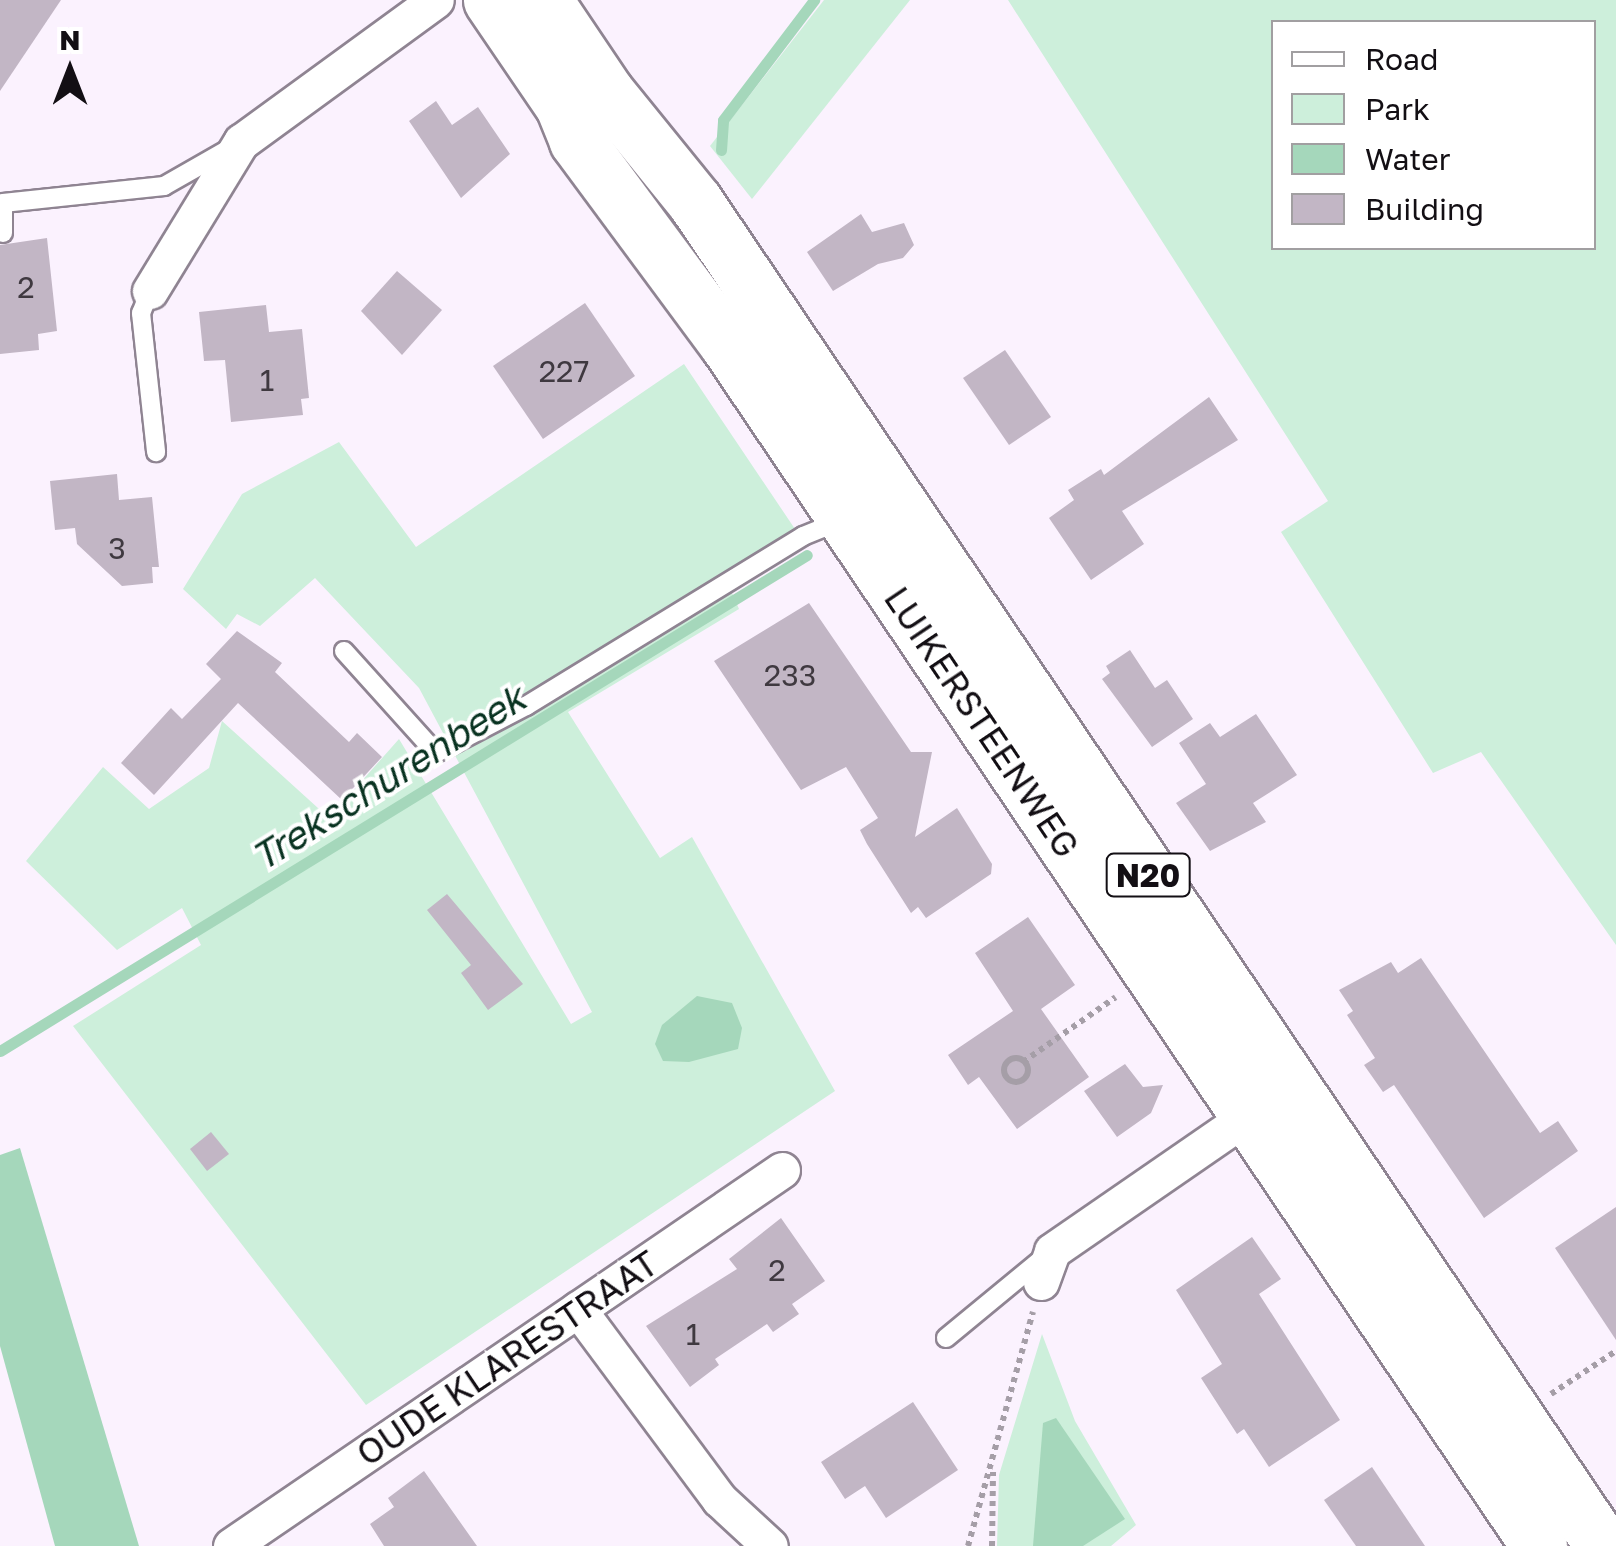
<!DOCTYPE html>
<style>
body{margin:0}
#map{position:relative;width:1616px;height:1546px;overflow:hidden;background:#fbf2fe;font-family:"Golos Text",sans-serif}
div>[style]{position:absolute}
.green>*{inset:0;background:#cdefdb}
.water>*{inset:0;background:#a5d7bb}
.stream>*{height:11px;margin:-5.5px;padding:0 5.5px;transform-origin:5.5px;border-radius:5.5px;background:#a5d7bb}
.building>*{inset:0;background:#c2b6c5}
.path>*{height:6px;margin-top:-3px;transform-origin:0;background:repeating-linear-gradient(90deg,#a59ea7 0 5px,transparent 0 10px)}
.path>.ring{margin:-3px;padding:0;box-sizing:content-box;background:none;border:6px solid #a59ea7;border-radius:50%}
.roads{filter:drop-shadow(2px 0 #8f8492) drop-shadow(-2px 0 #8f8492) drop-shadow(0 2px #8f8492) drop-shadow(0 -2px #8f8492)}
.lane>*{height:18px;margin:-9px;padding:0 9px;transform-origin:9px;border-radius:9px;background:#fff}
.street>*{height:35px;margin:-17.5px;padding:0 17.5px;transform-origin:17.5px;border-radius:17.5px;background:#fff}
.primary>*{height:55px;margin:-27.5px;padding:0 27.5px;transform-origin:27.5px;border-radius:27.5px;background:#fff}
span{translate:-50% -50%;white-space:nowrap;text-align:center;line-height:1.15;-webkit-text-stroke:8px #fff;paint-order:stroke}
.number-label{font-size:30px;color:#3f3940}
.number-label span{-webkit-text-stroke-width:0}
.shield-label span{padding:2px 8px;background:#fff;border:2px solid;border-radius:8px;-webkit-text-stroke-width:0}
.shield-label{font-size:32px;color:#130f14;font-weight:700}
.street-label{font-size:35px;color:#130f14}
.water-label{font-size:38px;color:#083220;font-style:italic}
.legend{position:absolute;left:1271px;top:20px;width:325px;height:230px;box-sizing:border-box;background:#fff;border:2px solid #a19fa1;margin:0;padding:12px 18px;list-style:none;font-size:30px;color:#130f14}
.legend li{display:flex;align-items:center;gap:20px;height:50px}
.legend b{width:50px;border:2px solid #a19fa1}
.north{position:absolute;left:20px;top:20px;width:100px;height:100px;-webkit-text-stroke:8px #fff;paint-order:stroke;rotate:0deg;font-size:28px;font-weight:700;line-height:40px;text-align:center;color:#130f14}
.north::after{content:'';display:block;margin:auto;width:35px;height:45px;background:#130f14;clip-path:polygon(50% 0,100% 100%,50% 72%,0 100%)}
</style>
<div id="map">
<div class="green">
<div style="clip-path:polygon(824px 0,910px 0,752px 199px,710px 146px)"></div>
<div style="clip-path:polygon(evenodd,1008px 0,1616px 0,1616px 945px,1481px 752px,1433px 773px,1281px 532px,1328px 501px,1008px 0,1274px 22px,1594px 22px,1594px 248px,1274px 248px,1274px 22px)"></div>
<div style="clip-path:polygon(684px 364px,797px 532px,726px 579px,739px 609px,568px 712px,660px 858px,692px 837px,835px 1091px,366px 1405px,73px 1026px,201px 945px,182px 908px,117px 950px,26px 861px,103px 767px,149px 809px,209px 768px,222px 721px,329px 818px,399px 739px,571px 1024px,592px 1012px,419px 688px,315px 578px,260px 626px,237px 614px,226px 629px,183px 589px,242px 494px,339px 442px,416px 547px)"></div>
<div style="clip-path:polygon(1042px 1334px,1075px 1421px,1136px 1525px,1111px 1546px,997px 1546px,999px 1475px)"></div>
</div>
<div class="water">
<div style="clip-path:polygon(697px 996px,732px 1003px,742px 1028px,738px 1049px,689px 1062px,663px 1061px,655px 1044px,662px 1025px)"></div>
<div style="clip-path:polygon(20px 1148px,139px 1546px,55px 1546px,0 1346px,0 1155px)"></div>
<div style="clip-path:polygon(1056px 1418px,1125px 1519px,1083px 1546px,1033px 1546px,1043px 1423px)"></div>
</div>
<div class="stream">
<div style="left:721px;top:150px;width:30px;rotate:-86deg"></div>
<div style="left:723px;top:120px;width:151px;rotate:-52.8deg"></div>
<div style="left:0;top:1051px;width:947px;rotate:-31.58deg"></div>
</div>
<div class="building">
<div style="clip-path:polygon(0 0,61px 0,0 91px)"></div>
<div style="clip-path:polygon(436px 101px,452px 125px,478px 107px,510px 154px,461px 198px,409px 121px)"></div>
<div style="clip-path:polygon(861px 214px,872px 232px,904px 223px,914px 245px,903px 258px,878px 264px,833px 291px,807px 252px)"></div>
<div style="clip-path:polygon(47px 238px,57px 331px,38px 334px,39px 350px,0 354px,0 245px)"></div>
<div style="clip-path:polygon(397px 271px,442px 310px,402px 355px,361px 311px)"></div>
<div style="clip-path:polygon(585px 303px,635px 376px,543px 439px,493px 366px)"></div>
<div style="clip-path:polygon(266px 305px,269px 332px,302px 329px,309px 398px,301px 399px,303px 415px,231px 422px,225px 360px,204px 361px,199px 312px)"></div>
<div style="clip-path:polygon(1005px 350px,1051px 417px,1009px 445px,963px 378px)"></div>
<div style="clip-path:polygon(1209px 397px,1238px 440px,1122px 511px,1144px 544px,1091px 580px,1049px 518px,1074px 500px,1068px 490px,1101px 469px,1104px 475px)"></div>
<div style="clip-path:polygon(117px 474px,119px 500px,152px 497px,159px 567px,152px 567px,153px 583px,122px 586px,77px 544px,75px 528px,55px 530px,50px 481px)"></div>
<div style="clip-path:polygon(809px 603px,911px 752px,932px 752px,915px 837px,957px 808px,992px 864px,991px 874px,926px 918px,918px 907px,911px 913px,867px 844px,860px 830px,878px 818px,846px 767px,801px 790px,714px 661px)"></div>
<div style="clip-path:polygon(237px 631px,282px 663px,275px 672px,349px 742px,357px 733px,382px 757px,342px 800px,238px 703px,154px 795px,121px 763px,171px 708px,182px 719px,221px 679px,206px 664px)"></div>
<div style="clip-path:polygon(1130px 650px,1155px 688px,1167px 680px,1193px 719px,1152px 747px,1102px 679px,1110px 673px,1106px 666px)"></div>
<div style="clip-path:polygon(1256px 714px,1297px 775px,1253px 803px,1266px 822px,1210px 851px,1176px 803px,1206px 784px,1179px 743px,1210px 723px,1220px 737px)"></div>
<div style="clip-path:polygon(447px 894px,523px 984px,488px 1010px,461px 973px,471px 965px,427px 910px)"></div>
<div style="clip-path:polygon(1028px 917px,1075px 985px,1041px 1009px,1089px 1077px,1017px 1129px,979px 1077px,968px 1085px,948px 1055px,1013px 1011px,975px 953px)"></div>
<div style="clip-path:polygon(1421px 958px,1540px 1133px,1558px 1121px,1578px 1151px,1484px 1218px,1394px 1085px,1383px 1092px,1364px 1065px,1375px 1058px,1347px 1015px,1353px 1011px,1339px 990px,1391px 962px,1398px 973px)"></div>
<div style="clip-path:polygon(1125px 1064px,1143px 1087px,1163px 1085px,1151px 1113px,1117px 1137px,1084px 1091px)"></div>
<div style="clip-path:polygon(211px 1132px,229px 1154px,207px 1171px,190px 1149px)"></div>
<div style="clip-path:polygon(1616px 1207px,1616px 1340px,1555px 1248px)"></div>
<div style="clip-path:polygon(781px 1218px,825px 1281px,792px 1304px,799px 1314px,773px 1332px,767px 1324px,715px 1359px,719px 1365px,690px 1387px,646px 1326px,737px 1269px,729px 1259px)"></div>
<div style="clip-path:polygon(1252px 1237px,1281px 1279px,1259px 1294px,1340px 1420px,1269px 1467px,1244px 1429px,1237px 1434px,1201px 1378px,1222px 1364px,1176px 1290px)"></div>
<div style="clip-path:polygon(913px 1402px,958px 1470px,886px 1518px,865px 1486px,845px 1499px,821px 1462px)"></div>
<div style="clip-path:polygon(1372px 1467px,1425px 1546px,1356px 1546px,1324px 1500px)"></div>
<div style="clip-path:polygon(424px 1471px,477px 1546px,384px 1546px,370px 1524px,394px 1507px,388px 1498px)"></div>
</div>
<div class="path">
<div class="ring" style="left:1004px;top:1058px;width:18px;height:18px"></div>
<div style="left:1023px;top:1062px;width:113px;rotate:-35deg"></div>
<div style="left:1551px;top:1394px;width:78px;rotate:-33.5deg"></div>
<div style="left:968px;top:1546px;width:243px;rotate:-74.5deg"></div>
<div style="left:992px;top:1546px;width:74px;rotate:-89.2deg"></div>
</div>
<div class="roads">
<div class="lane">
<div style="left:3px;top:233px;width:30px;rotate:-90deg"></div>
<div style="left:3px;top:203px;width:162px;rotate:-6deg"></div>
<div style="left:164px;top:186px;width:73px;rotate:-29.7deg"></div>
<div style="left:150px;top:291px;width:24px;rotate:112deg"></div>
<div style="left:141px;top:313px;width:140px;rotate:83.8deg"></div>
<div style="left:344px;top:651px;width:137px;rotate:48deg"></div>
<div style="left:436px;top:753px;width:102px;rotate:-27.6deg"></div>
<div style="left:526px;top:706px;width:325px;rotate:-31.5deg"></div>
<div style="left:803px;top:536px;width:40px;rotate:-22deg"></div>
<div style="left:946px;top:1338px;width:124px;rotate:-39.5deg"></div>
</div>
<div class="street">
<div style="left:150px;top:291px;width:175px;rotate:-58.6deg"></div>
<div style="left:241px;top:142px;width:241px;rotate:-36.1deg"></div>
<div style="left:1041px;top:1282px;width:33px;rotate:-70deg"></div>
<div style="left:1052px;top:1251px;width:238px;rotate:-34.6deg"></div>
<div style="left:578px;top:1309px;width:237px;rotate:53.4deg"></div>
<div style="left:719px;top:1499px;width:69px;rotate:42.7deg"></div>
<div style="left:231px;top:1546px;width:667px;rotate:-34.31deg"></div>
</div>
<div class="primary">
<div style="left:491px;top:0;width:128px;rotate:55.8deg"></div>
<div style="left:563px;top:106px;width:38px;rotate:68deg"></div>
<div style="left:577px;top:141px;width:250px;rotate:53.5deg"></div>
<div style="left:726px;top:342px;width:1453px;rotate:55.97deg"></div>
<div style="left:544px;top:0;width:111px;rotate:56deg"></div>
<div style="left:606px;top:92px;width:141px;rotate:51deg"></div>
<div style="left:695px;top:202px;width:1622px;rotate:55.96deg"></div>
</div>
</div>
<div class="number-label">
<span style="left:26px;top:287px">2</span>
<span style="left:564px;top:371px">227</span>
<span style="left:267px;top:380px">1</span>
<span style="left:117px;top:548px">3</span>
<span style="left:790px;top:675px">233</span>
<span style="left:777px;top:1270px">2</span>
<span style="left:693px;top:1334px">1</span>
</div>
<div class="shield-label">
<span style="left:1148px;top:875px">N20</span>
</div>
<div class="street-label">
<span style="left:982px;top:722px;rotate:56deg">LUIKERSTEENWEG</span>
<span style="left:507px;top:1358px;rotate:-34deg">OUDE KLARESTRAAT</span>
</div>
<div class="water-label">
<span style="left:388px;top:777px;rotate:-32deg">Trekschurenbeek</span>
</div>
<ul class="legend">
<li><b style="height:12px;background:#fff"></b>Road</li>
<li><b style="height:28px;background:#cdefdb"></b>Park</li>
<li><b style="height:28px;background:#a5d7bb"></b>Water</li>
<li><b style="height:28px;background:#c2b6c5"></b>Building</li>
</ul>
<div class="north">N</div>
</div>
